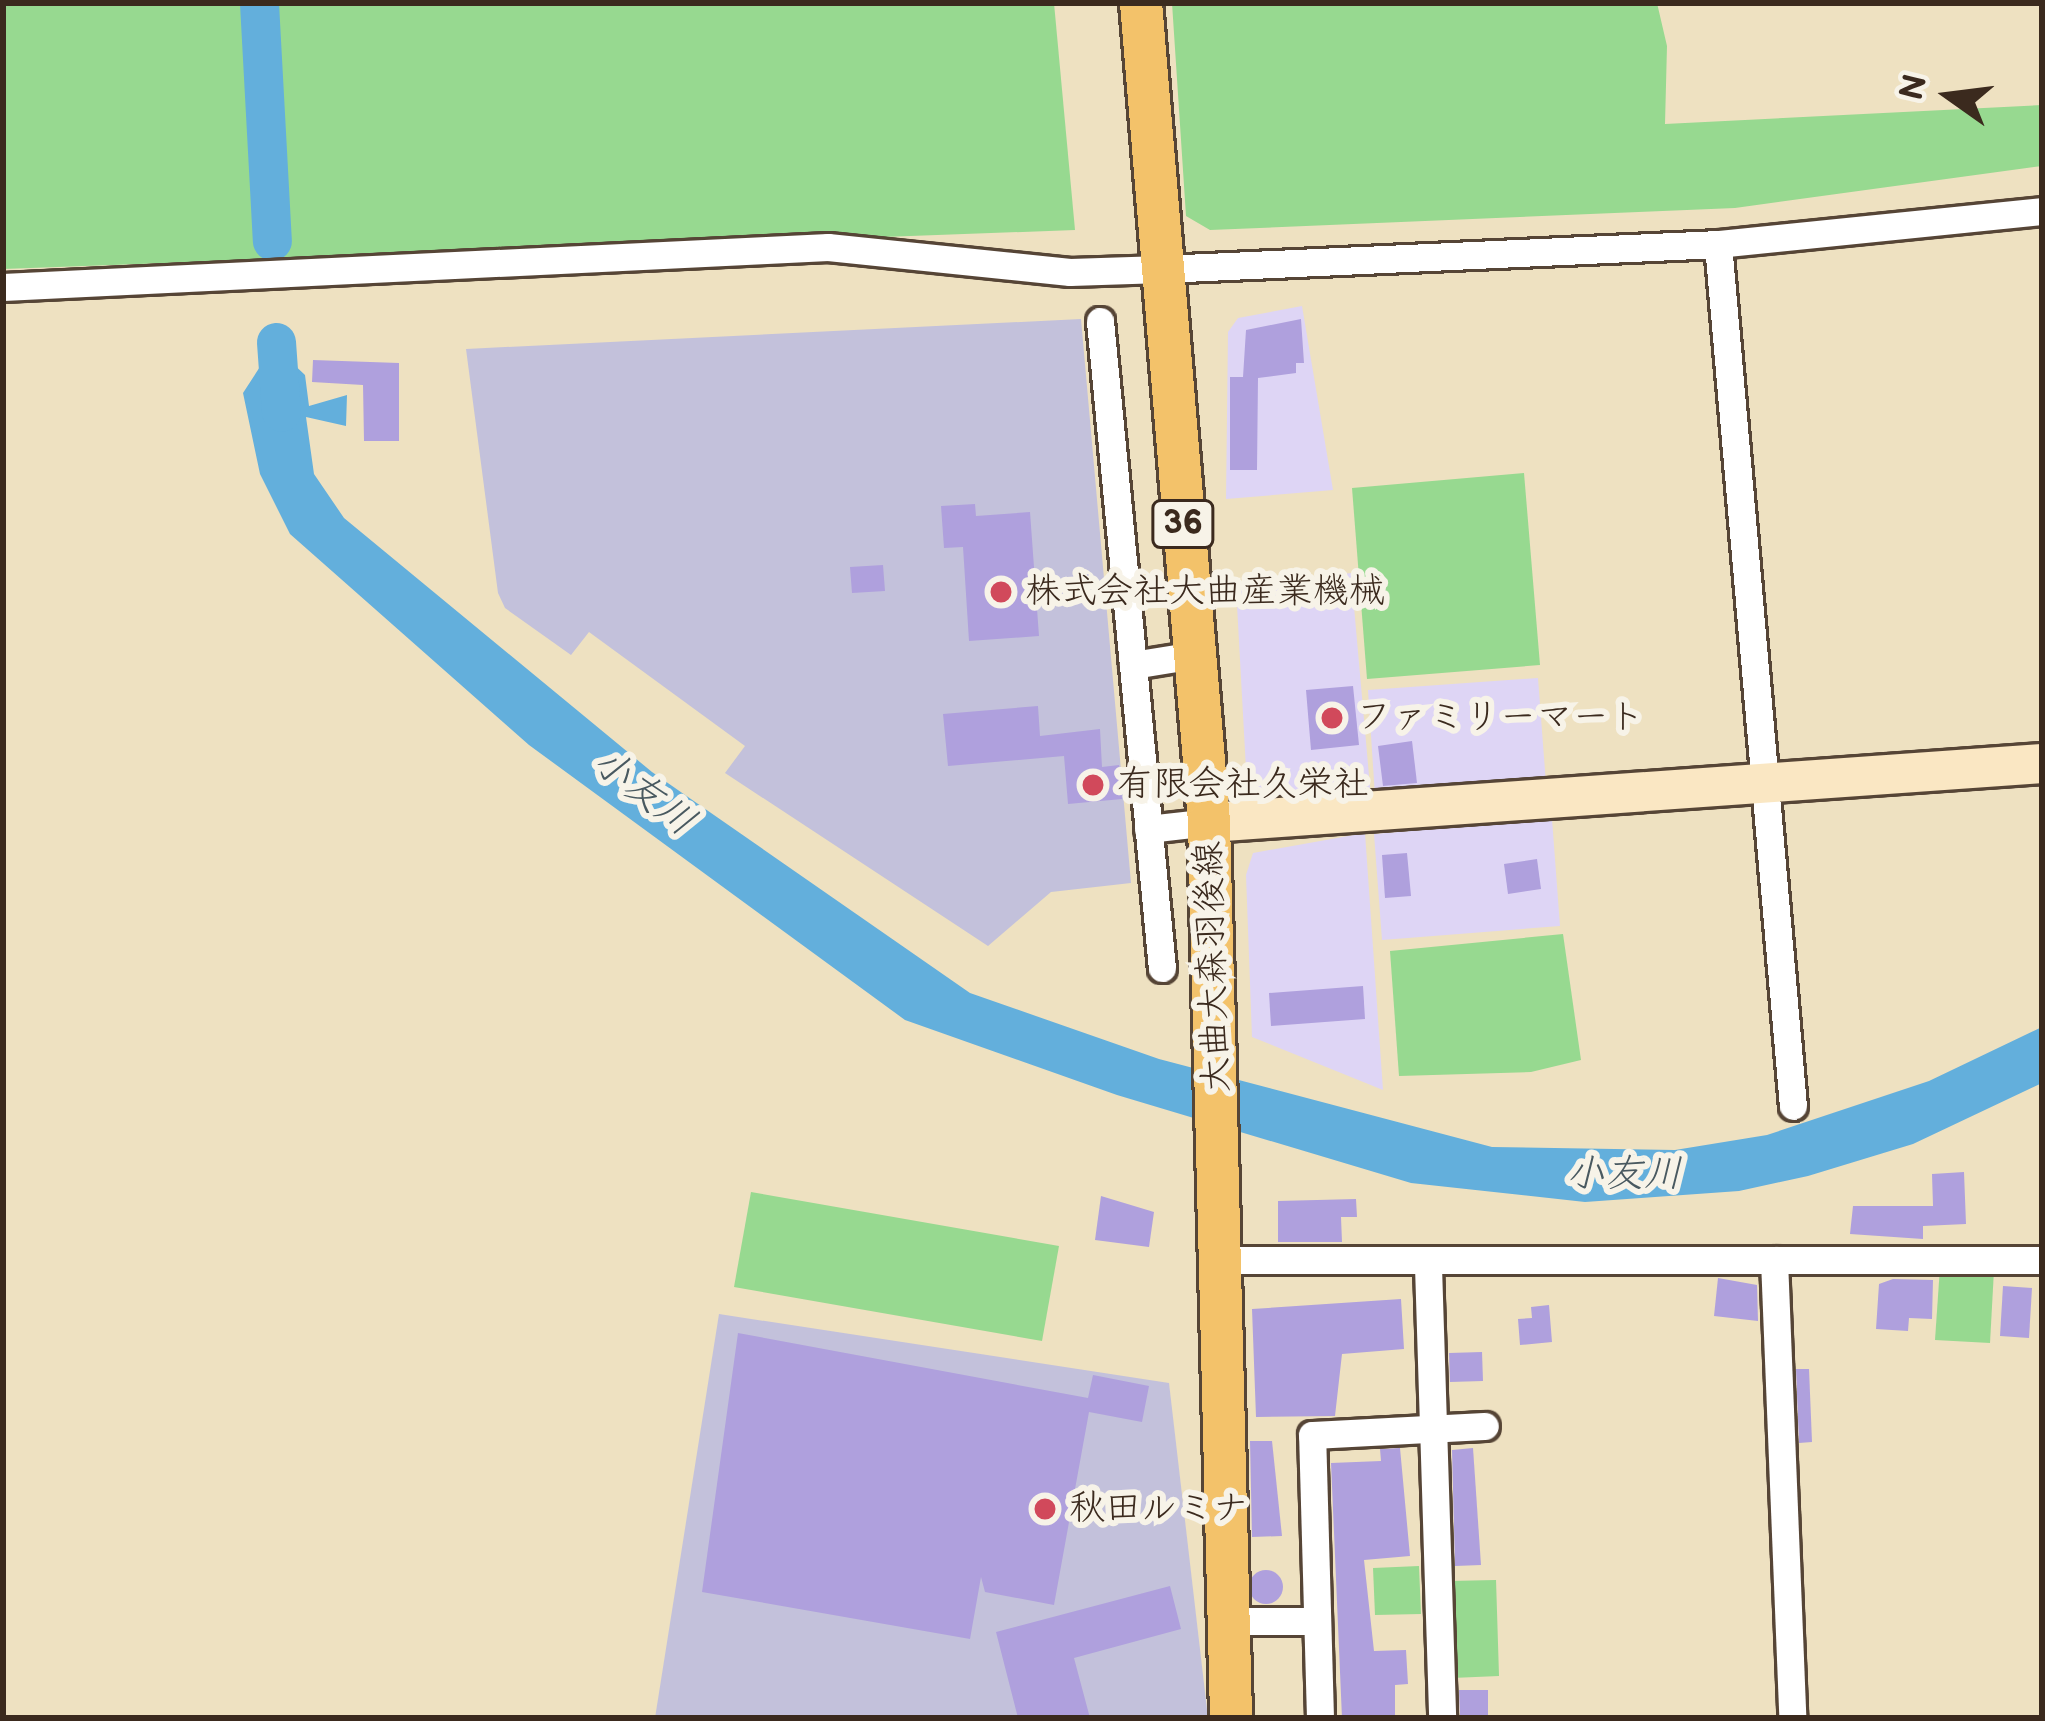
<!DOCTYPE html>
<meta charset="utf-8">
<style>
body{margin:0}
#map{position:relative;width:2045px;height:1721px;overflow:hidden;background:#eee1c1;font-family:"Balsamiq Sans","Klee One",sans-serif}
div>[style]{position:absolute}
.built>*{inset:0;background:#ded5f5}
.industrial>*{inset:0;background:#c3c1db}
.green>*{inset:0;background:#97d990}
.water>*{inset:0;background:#63afdc}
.river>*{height:39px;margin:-19.5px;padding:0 19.5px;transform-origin:19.5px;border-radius:19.5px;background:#63afdc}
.building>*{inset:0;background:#afa0dd}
.round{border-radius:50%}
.roads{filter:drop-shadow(3px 0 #564536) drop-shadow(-3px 0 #564536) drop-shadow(0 3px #564536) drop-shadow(0 -3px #564536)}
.street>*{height:27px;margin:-13.5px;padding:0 13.5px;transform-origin:13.5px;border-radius:13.5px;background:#fff}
.secondary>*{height:39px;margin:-19.5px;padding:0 19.5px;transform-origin:19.5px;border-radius:19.5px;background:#fae7c3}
.primary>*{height:42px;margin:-21px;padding:0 21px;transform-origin:21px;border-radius:21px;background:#f3c26a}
.dots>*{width:33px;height:33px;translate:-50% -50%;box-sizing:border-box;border:6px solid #f7f3e8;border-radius:50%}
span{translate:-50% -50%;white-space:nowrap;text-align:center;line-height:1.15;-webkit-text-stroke:12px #f7f3e8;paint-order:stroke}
.shield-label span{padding:3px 9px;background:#f7f3e8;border:3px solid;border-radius:9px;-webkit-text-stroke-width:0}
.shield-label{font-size:33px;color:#3b2a1e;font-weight:700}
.poi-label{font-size:36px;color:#3b2a1e}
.left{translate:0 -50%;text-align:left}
.street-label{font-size:36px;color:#3b2a1e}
.water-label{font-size:39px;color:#495960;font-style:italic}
.frame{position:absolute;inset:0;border:6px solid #3b2a1e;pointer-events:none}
.north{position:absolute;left:1889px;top:36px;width:120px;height:120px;-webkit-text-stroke:9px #f7f3e8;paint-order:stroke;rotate:284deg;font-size:33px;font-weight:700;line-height:48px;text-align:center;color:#3b2a1e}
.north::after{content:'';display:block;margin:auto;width:42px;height:54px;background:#3b2a1e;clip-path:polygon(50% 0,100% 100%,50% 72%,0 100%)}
</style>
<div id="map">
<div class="built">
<div style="clip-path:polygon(1302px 306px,1333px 490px,1226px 499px,1228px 332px,1238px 318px)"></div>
<div style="clip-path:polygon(1351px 573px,1371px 798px,1266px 805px,1246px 769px,1236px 587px)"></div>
<div style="clip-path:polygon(1538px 678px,1546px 784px,1375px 796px,1368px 690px)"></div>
<div style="clip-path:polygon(1552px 819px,1560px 926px,1382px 940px,1374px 834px)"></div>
<div style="clip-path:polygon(1365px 833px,1383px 1090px,1252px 1037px,1246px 875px,1253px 853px)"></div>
</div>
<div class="industrial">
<div style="clip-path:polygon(1081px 319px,1131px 883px,1051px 892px,988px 946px,725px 773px,745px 746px,589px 632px,571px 655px,505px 608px,498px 593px,466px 349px)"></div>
<div style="clip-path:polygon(719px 1314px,1169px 1383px,1208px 1718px,655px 1718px)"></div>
</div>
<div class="green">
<div style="clip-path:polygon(3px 3px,1054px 3px,1075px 230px,3px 269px)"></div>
<div style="clip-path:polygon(1172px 3px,1657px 3px,1667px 46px,1665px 124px,2042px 105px,2042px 166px,1735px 208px,1210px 230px,1186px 216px)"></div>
<div style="clip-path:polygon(1524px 473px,1540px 665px,1367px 679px,1352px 488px)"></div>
<div style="clip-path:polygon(1563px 934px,1581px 1060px,1531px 1072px,1399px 1076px,1390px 951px)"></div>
<div style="clip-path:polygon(751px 1192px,1059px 1246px,1042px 1341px,734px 1287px)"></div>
<div style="clip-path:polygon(1940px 1267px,1994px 1270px,1990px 1343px,1935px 1340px)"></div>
<div style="clip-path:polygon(1419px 1566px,1421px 1614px,1375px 1615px,1373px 1568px)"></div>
<div style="clip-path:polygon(1496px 1580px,1499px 1676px,1452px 1678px,1449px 1581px)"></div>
</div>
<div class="water">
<div style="clip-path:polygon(287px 358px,305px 375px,309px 406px,347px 395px,346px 426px,306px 417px,314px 474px,344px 518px,652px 772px,970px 993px,1159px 1059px,1492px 1147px,1675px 1150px,1767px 1135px,1929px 1081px,2042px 1027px,2042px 1083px,1913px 1144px,1808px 1176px,1739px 1191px,1585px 1202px,1411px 1183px,1117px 1095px,905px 1020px,529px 745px,290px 534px,260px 474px,243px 393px,265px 359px)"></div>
</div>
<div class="river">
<div style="left:259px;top:3px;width:238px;rotate:86.9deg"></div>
<div style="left:276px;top:342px;width:70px;rotate:85.9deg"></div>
</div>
<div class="building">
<div style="clip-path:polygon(1301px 319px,1304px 363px,1296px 363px,1296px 373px,1258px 378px,1257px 470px,1230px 470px,1230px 377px,1243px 377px,1246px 330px)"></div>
<div style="clip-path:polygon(313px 360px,399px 363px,399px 441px,364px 441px,363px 385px,312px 382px)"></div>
<div style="clip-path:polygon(975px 504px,976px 516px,1030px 512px,1039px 636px,969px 641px,963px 547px,944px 548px,941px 506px)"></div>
<div style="clip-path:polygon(883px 565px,885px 591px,852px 593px,850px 567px)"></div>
<div style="clip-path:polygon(1353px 686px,1359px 745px,1311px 750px,1306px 690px)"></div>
<div style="clip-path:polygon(1038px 706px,1040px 736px,1100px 729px,1102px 767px,1119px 765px,1122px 799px,1068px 804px,1064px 756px,948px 766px,943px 714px)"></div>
<div style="clip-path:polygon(1412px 741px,1417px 783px,1383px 786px,1378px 746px)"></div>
<div style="clip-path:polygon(1407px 853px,1411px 896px,1385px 898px,1382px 855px)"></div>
<div style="clip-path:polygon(1537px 859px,1541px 889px,1508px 894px,1504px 864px)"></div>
<div style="clip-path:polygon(1363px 986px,1365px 1019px,1271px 1026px,1269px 993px)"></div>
<div style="clip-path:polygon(1964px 1172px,1966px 1224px,1923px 1226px,1923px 1239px,1850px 1234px,1853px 1206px,1933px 1206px,1932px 1174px)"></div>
<div style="clip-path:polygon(1101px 1196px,1154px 1212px,1149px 1247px,1095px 1240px)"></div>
<div style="clip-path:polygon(1356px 1199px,1357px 1217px,1341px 1217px,1342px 1242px,1278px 1242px,1278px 1201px)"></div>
<div style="clip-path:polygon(1718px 1278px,1757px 1285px,1758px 1321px,1714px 1316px)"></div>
<div style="clip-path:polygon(1893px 1279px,1933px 1280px,1932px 1319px,1909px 1318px,1908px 1331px,1876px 1329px,1879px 1284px)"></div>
<div style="clip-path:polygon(2003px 1286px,2032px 1288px,2029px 1338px,2000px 1336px)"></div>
<div style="clip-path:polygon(1401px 1299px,1404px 1349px,1342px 1354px,1335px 1416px,1256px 1417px,1252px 1309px)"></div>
<div style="clip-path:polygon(1549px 1305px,1552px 1342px,1520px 1345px,1518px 1319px,1532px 1318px,1531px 1307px)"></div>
<div style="clip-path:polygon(738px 1333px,1088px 1398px,1093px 1375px,1149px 1386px,1142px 1422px,1089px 1412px,1054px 1605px,985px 1592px,981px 1577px,970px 1639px,702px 1592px)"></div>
<div style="clip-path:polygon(1482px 1352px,1483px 1381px,1450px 1382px,1449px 1353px)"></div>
<div style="clip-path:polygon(1796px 1369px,1809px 1369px,1812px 1442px,1799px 1443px)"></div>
<div style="clip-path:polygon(1250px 1441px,1272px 1441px,1282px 1536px,1252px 1537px)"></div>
<div style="clip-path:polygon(1400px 1448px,1410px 1556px,1364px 1560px,1374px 1651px,1406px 1650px,1408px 1684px,1395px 1685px,1395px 1718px,1342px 1718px,1331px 1463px,1381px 1461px,1380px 1449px)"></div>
<div style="clip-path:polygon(1473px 1448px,1481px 1565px,1455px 1566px,1452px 1450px)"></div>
<div class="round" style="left:1249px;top:1570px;width:34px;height:34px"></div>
<div style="clip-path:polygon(1170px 1586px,1181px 1629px,1074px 1658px,1090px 1718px,1018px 1718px,996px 1632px)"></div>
<div style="clip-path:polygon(1459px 1690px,1488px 1690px,1488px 1718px,1460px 1718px)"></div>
</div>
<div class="roads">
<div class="street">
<div style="left:1718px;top:244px;width:865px;rotate:85.03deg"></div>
<div style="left:3px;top:287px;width:826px;rotate:-2.78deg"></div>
<div style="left:828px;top:247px;width:243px;rotate:5.9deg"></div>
<div style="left:1070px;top:272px;width:92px;rotate:-1.9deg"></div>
<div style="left:1162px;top:269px;width:557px;rotate:-2.57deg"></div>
<div style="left:1718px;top:244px;width:326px;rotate:-5.8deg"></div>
<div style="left:1100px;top:321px;width:650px;rotate:84.53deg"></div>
<div style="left:1133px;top:665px;width:63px;rotate:-9.2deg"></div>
<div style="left:1148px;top:829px;width:61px;rotate:-6.5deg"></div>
<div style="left:1221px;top:1260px;width:821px"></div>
<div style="left:1774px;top:1260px;width:458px;rotate:87.7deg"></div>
<div style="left:1428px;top:1266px;width:452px;rotate:88.2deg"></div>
<div style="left:1225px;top:1621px;width:90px"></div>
<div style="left:1320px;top:1718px;width:283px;rotate:-91.6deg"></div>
<div style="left:1312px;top:1435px;width:173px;rotate:-3deg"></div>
</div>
<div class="secondary">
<div style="left:1209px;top:822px;width:835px;rotate:-4.05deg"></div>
</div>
<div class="primary">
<div style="left:1141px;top:3px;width:822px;rotate:85.25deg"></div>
<div style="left:1209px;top:822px;width:896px;rotate:88.59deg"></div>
</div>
</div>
<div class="dots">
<div style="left:1001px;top:592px;background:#d1495b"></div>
<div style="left:1332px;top:718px;background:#d1495b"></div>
<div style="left:1093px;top:785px;background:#d1495b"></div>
<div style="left:1045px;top:1509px;background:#d1495b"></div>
</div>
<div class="shield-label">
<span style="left:1183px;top:524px">36</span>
</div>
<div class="poi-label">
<span class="left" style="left:1025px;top:592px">株式会社大曲産業機械</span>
<span class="left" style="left:1356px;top:718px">ファミリーマート</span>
<span class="left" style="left:1117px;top:785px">有限会社久栄社</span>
<span class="left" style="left:1069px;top:1509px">秋田ルミナ</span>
</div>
<div class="street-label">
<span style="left:1213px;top:967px;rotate:-92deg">大曲大森羽後線</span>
</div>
<div class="water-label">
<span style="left:643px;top:793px;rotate:37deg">小友川</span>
<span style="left:1624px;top:1175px">小友川</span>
</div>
<div class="frame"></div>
<div class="north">N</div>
</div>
